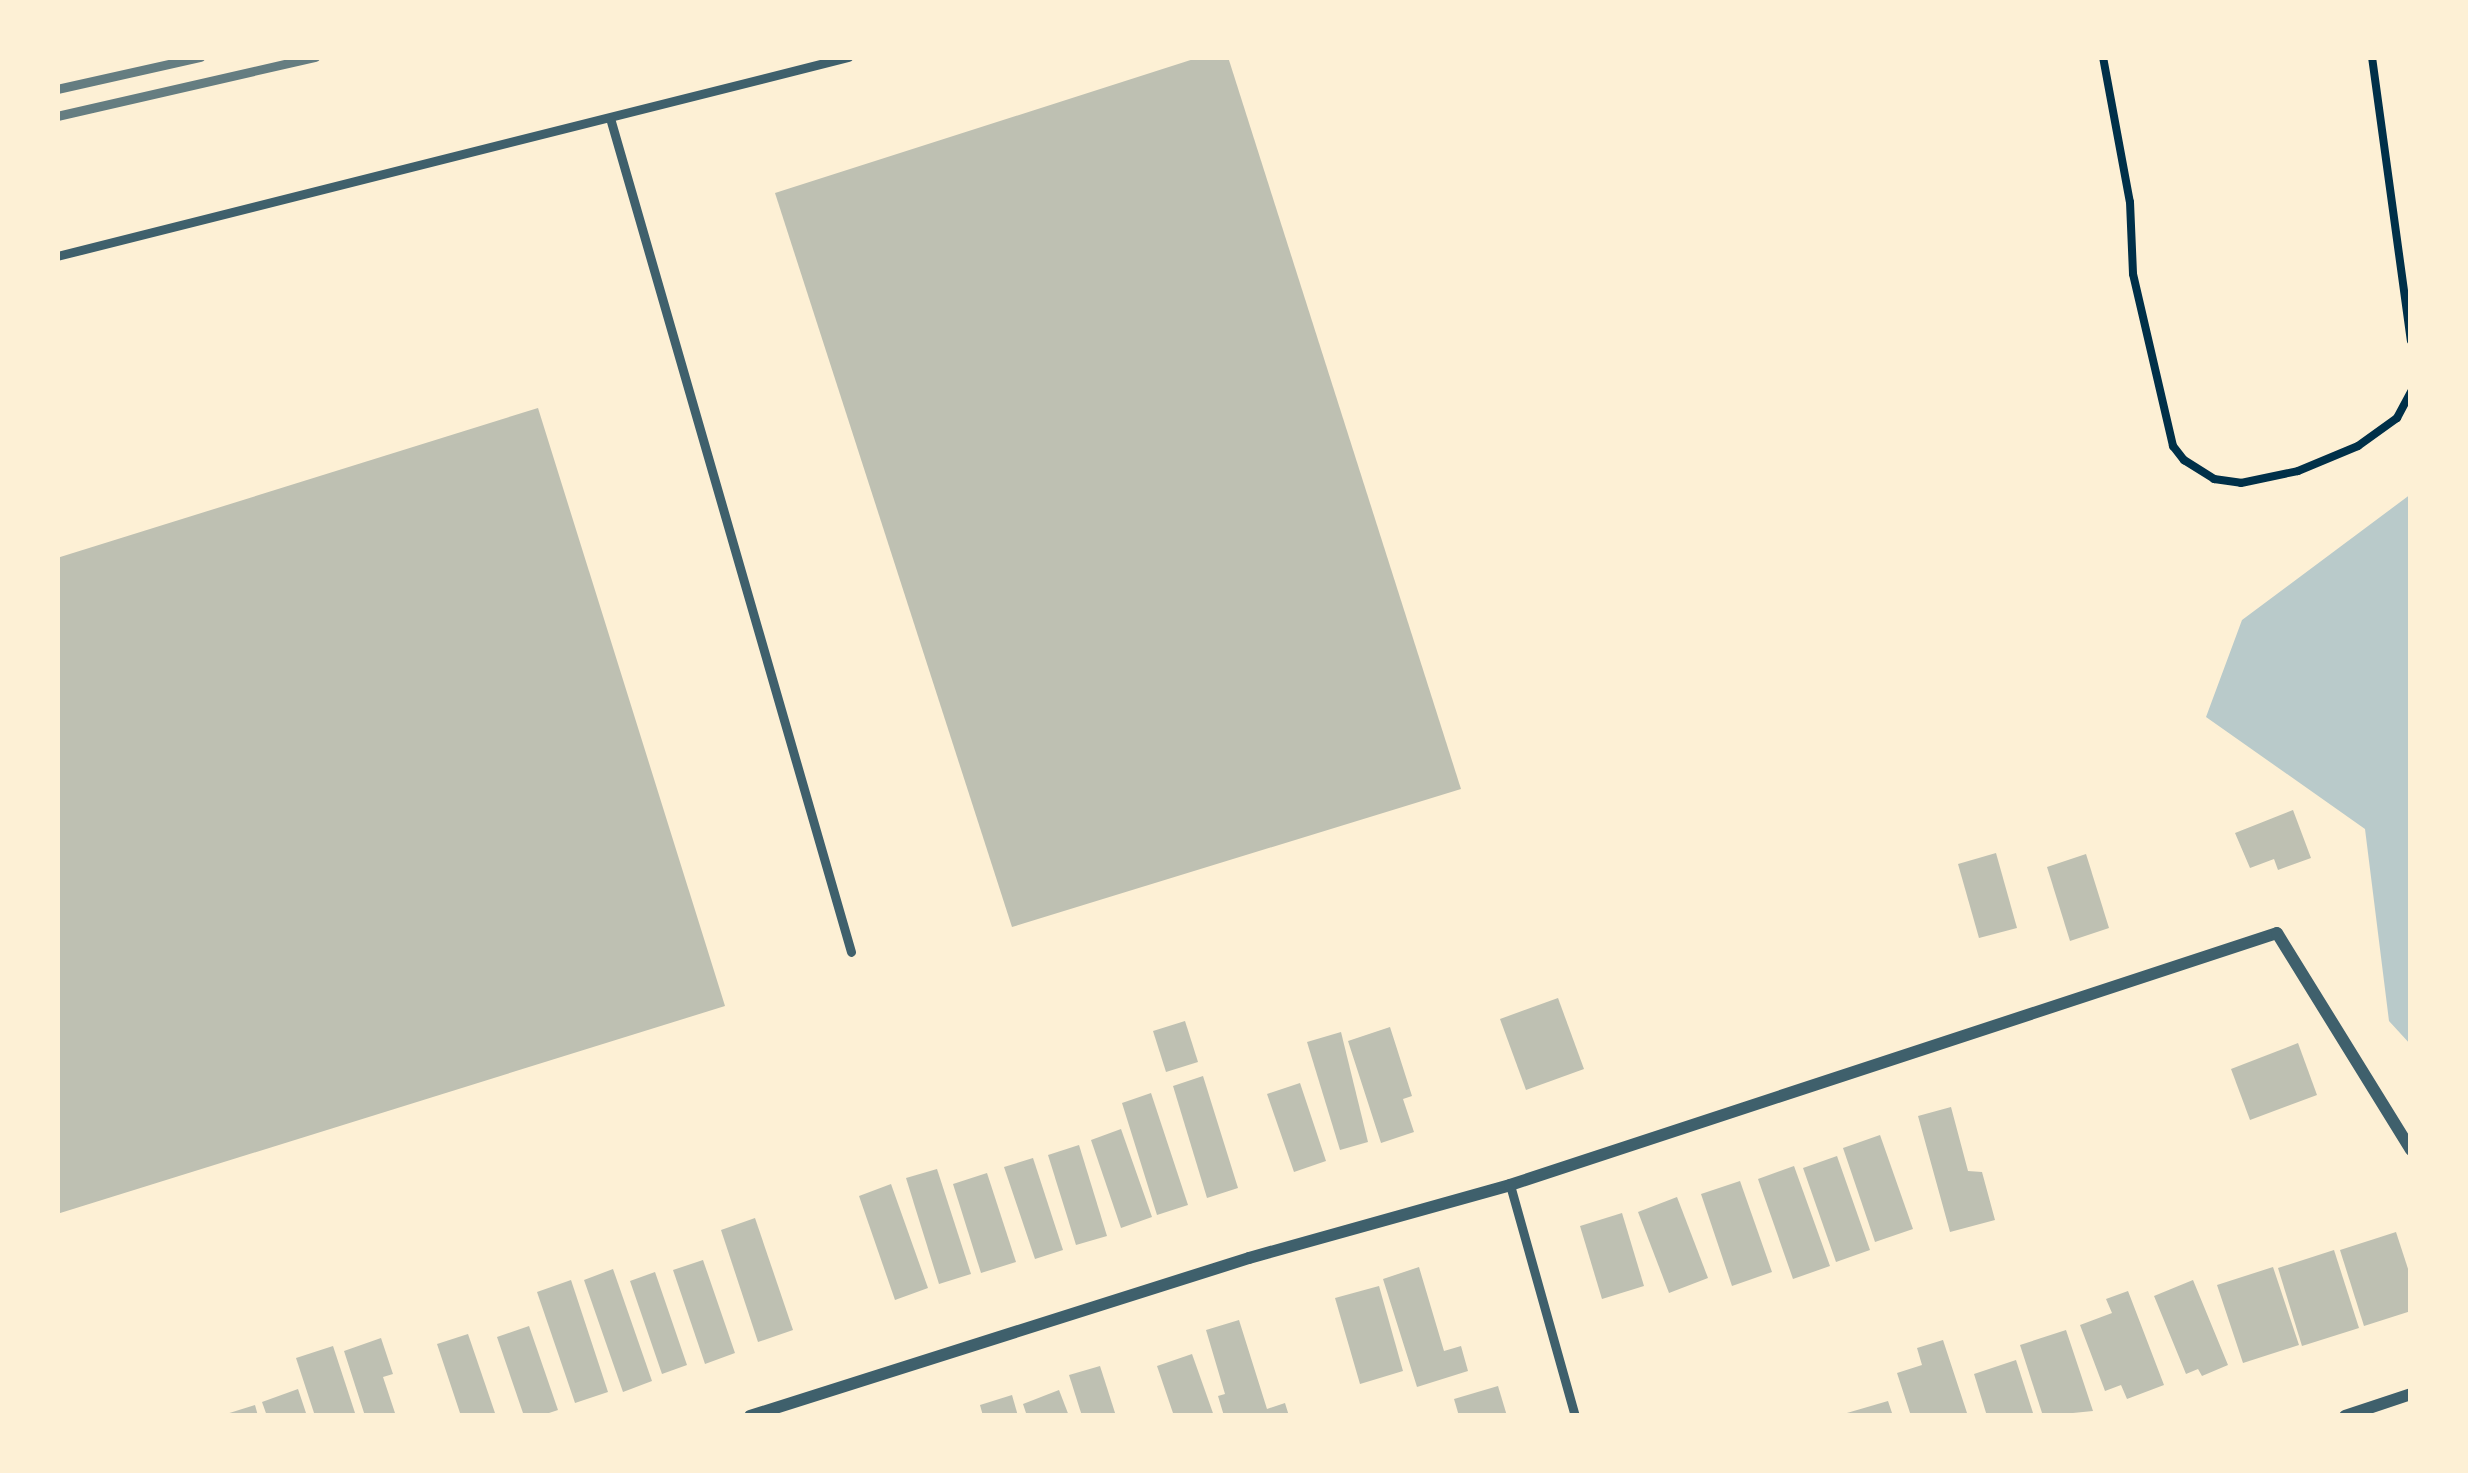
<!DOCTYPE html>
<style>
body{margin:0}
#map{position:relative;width:2468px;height:1473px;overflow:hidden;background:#fdf0d5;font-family:Overpass,sans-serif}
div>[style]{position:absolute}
.green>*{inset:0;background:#b9caca}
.building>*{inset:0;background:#bec0b2}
.path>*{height:8px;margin:-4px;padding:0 4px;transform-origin:4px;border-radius:4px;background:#003049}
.service>*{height:9px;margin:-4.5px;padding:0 4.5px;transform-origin:4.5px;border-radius:4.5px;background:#3f606c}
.minor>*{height:12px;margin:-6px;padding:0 6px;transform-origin:6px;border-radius:6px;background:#3f606c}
.rail>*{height:9px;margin:-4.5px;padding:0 4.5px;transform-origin:4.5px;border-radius:4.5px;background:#657d81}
span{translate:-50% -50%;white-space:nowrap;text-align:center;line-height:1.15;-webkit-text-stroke:9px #fdf0d5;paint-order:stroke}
.frame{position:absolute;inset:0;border:60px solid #fdf0d5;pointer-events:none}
</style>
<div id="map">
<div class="green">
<div style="clip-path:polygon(2411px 494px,2411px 1045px,2389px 1021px,2365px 829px,2206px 717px,2242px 620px)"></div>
</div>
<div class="building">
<div style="clip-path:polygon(1200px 57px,1228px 57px,1461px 789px,1012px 927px,775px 193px)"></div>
<div style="clip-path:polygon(538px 408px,725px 1006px,57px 1214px,57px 558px)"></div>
<div style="clip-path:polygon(2293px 810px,2311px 858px,2278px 870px,2274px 859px,2250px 868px,2235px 833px)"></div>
<div style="clip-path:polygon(1996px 853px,2017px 928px,1979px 938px,1958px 864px)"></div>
<div style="clip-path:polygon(2086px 854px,2109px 928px,2070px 941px,2047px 867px)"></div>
<div style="clip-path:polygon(1558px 998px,1584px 1069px,1526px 1090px,1500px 1019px)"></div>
<div style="clip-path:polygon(1185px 1021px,1198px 1062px,1166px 1072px,1153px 1031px)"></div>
<div style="clip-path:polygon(1390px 1027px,1412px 1096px,1403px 1099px,1414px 1132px,1381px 1143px,1348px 1041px)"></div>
<div style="clip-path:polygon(1341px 1032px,1368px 1142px,1340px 1150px,1307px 1042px)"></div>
<div style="clip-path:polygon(2298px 1043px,2317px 1095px,2250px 1120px,2231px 1069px)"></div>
<div style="clip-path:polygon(1203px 1076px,1238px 1188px,1207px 1198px,1173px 1086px)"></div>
<div style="clip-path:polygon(1300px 1083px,1326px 1161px,1294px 1172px,1267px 1094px)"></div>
<div style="clip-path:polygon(1151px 1093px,1188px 1205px,1157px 1215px,1122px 1103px)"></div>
<div style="clip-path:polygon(1951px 1107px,1968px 1171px,1982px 1172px,1995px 1220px,1950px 1232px,1918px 1116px)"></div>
<div style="clip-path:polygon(1121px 1129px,1152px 1217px,1121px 1228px,1091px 1140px)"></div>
<div style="clip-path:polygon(1880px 1135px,1913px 1229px,1875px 1242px,1843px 1148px)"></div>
<div style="clip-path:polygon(1079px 1145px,1107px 1236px,1076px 1245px,1048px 1155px)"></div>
<div style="clip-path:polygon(1837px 1156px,1870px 1250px,1836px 1262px,1803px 1168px)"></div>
<div style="clip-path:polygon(1033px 1158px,1063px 1250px,1035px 1259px,1004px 1167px)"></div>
<div style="clip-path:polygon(1794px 1166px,1830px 1266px,1793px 1279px,1758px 1179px)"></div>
<div style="clip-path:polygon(937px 1169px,971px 1274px,939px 1284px,906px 1178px)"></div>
<div style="clip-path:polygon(987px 1173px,1016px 1262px,981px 1273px,953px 1184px)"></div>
<div style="clip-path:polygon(1740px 1181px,1772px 1272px,1732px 1286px,1701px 1194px)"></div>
<div style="clip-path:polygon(891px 1184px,928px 1288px,895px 1300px,859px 1196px)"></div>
<div style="clip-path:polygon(1677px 1197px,1708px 1278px,1669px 1293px,1638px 1212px)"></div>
<div style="clip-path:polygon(1622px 1213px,1644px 1286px,1602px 1299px,1580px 1226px)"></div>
<div style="clip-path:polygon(755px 1218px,793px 1330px,758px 1342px,721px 1230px)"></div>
<div style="clip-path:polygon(2396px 1232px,2411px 1278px,2411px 1311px,2364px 1326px,2340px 1250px)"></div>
<div style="clip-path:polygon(2334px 1250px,2359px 1328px,2302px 1346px,2278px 1268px)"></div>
<div style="clip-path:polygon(703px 1260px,735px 1353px,705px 1364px,673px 1270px)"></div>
<div style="clip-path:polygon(1419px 1267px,1444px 1351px,1461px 1346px,1468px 1371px,1417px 1387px,1383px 1279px)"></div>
<div style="clip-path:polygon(2273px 1267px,2299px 1345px,2243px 1363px,2217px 1285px)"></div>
<div style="clip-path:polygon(613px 1269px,652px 1381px,623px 1392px,584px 1280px)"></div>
<div style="clip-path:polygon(655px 1272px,687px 1365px,662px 1374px,630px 1281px)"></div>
<div style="clip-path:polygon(571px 1280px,608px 1392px,575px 1403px,537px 1292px)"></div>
<div style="clip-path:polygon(2193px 1280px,2228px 1365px,2202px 1376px,2198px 1369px,2186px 1374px,2154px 1296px)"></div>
<div style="clip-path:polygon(1379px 1286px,1403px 1371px,1360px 1384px,1335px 1298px)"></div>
<div style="clip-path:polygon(2128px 1291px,2164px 1385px,2127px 1399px,2121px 1385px,2105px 1391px,2080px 1325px,2112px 1313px,2106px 1299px)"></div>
<div style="clip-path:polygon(1239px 1320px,1267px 1409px,1285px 1403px,1289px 1416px,1224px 1416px,1218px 1396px,1225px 1394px,1206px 1330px)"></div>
<div style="clip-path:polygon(529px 1326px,558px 1410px,540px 1416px,524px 1416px,497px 1337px)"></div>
<div style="clip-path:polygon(2066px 1330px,2093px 1411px,2043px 1416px,2020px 1345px)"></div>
<div style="clip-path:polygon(468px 1334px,496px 1416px,461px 1416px,437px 1344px)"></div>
<div style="clip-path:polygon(381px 1338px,393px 1374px,383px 1377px,396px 1416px,365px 1416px,344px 1351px)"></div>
<div style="clip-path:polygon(1943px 1340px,1968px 1416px,1911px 1416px,1897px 1373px,1922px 1365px,1917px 1348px)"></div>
<div style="clip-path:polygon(333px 1346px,356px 1416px,315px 1416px,296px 1358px)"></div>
<div style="clip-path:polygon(1192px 1354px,1214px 1416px,1174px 1416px,1157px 1366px)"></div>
<div style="clip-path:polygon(2016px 1360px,2034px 1416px,1987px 1416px,1974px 1374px)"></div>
<div style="clip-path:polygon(1100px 1366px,1116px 1416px,1082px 1416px,1069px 1375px)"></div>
<div style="clip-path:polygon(1498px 1386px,1507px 1416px,1459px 1416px,1454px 1399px)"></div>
<div style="clip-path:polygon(298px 1389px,307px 1416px,267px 1416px,262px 1402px)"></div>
<div style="clip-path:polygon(1059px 1390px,1069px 1416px,1027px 1416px,1023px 1404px)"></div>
<div style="clip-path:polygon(1012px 1395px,1018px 1416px,983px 1416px,980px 1405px)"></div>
<div style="clip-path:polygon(1888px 1401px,1893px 1416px,1840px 1416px,1840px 1415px)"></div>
<div style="clip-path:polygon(255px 1405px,258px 1416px,223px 1416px,223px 1415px)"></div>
</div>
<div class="path">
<div style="left:2103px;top:57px;width:147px;rotate:79.5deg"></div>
<div style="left:2130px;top:202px;width:72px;rotate:87.6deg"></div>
<div style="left:2133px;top:274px;width:177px;rotate:76.9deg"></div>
<div style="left:2173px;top:446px;width:18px;rotate:52deg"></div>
<div style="left:2184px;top:460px;width:36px;rotate:32deg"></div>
<div style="left:2214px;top:479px;width:27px;rotate:8deg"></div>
<div style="left:2241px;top:483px;width:58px;rotate:-11.9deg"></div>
<div style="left:2298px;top:471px;width:65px;rotate:-22.6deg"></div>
<div style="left:2358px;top:446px;width:48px;rotate:-35.7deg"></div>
<div style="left:2397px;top:418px;width:30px;rotate:-62deg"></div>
<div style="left:2372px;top:57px;width:286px;rotate:82.2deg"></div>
</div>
<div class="service">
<div style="left:610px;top:118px;width:868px;rotate:73.88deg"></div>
<div style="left:57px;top:256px;width:816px;rotate:-14.12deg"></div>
<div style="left:1510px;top:1185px;width:240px;rotate:74.3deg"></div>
</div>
<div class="minor">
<div style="left:750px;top:1416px;width:523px;rotate:-17.57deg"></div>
<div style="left:1249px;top:1258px;width:271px;rotate:-15.6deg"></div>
<div style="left:1510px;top:1185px;width:807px;rotate:-18.19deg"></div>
<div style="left:2277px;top:933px;width:255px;rotate:58.3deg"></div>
<div style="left:2345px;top:1416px;width:70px;rotate:-18.4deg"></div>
</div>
<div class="rail">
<div style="left:57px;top:89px;width:147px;rotate:-12.6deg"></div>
<div style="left:57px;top:116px;width:265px;rotate:-12.9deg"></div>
</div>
<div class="frame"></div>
</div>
